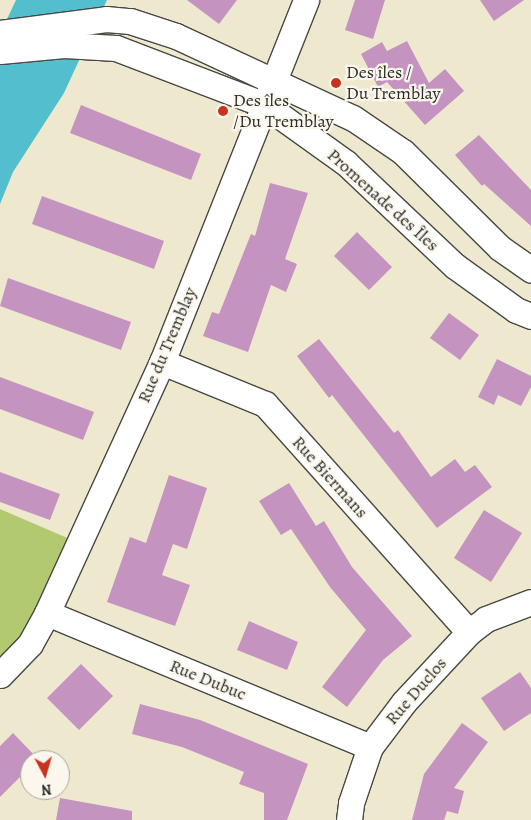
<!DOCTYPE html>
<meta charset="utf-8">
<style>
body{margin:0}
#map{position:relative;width:531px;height:820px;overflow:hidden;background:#eee9ce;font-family:Alegreya,serif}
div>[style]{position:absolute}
.green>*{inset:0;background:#b2ca6f}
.water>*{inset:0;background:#53bfce}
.building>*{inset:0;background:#c493c0}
.roads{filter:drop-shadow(1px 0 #484843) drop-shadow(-1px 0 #484843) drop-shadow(0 1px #484843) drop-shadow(0 -1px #484843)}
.minor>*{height:25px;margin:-12.5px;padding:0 12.5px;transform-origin:12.5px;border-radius:12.5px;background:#fff}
.dots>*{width:14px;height:14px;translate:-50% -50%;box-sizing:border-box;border:2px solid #fbf7ec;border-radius:50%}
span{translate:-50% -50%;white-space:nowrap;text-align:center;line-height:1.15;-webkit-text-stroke:4.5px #fbf7ec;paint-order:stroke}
.poi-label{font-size:18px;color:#2b2b2b}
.left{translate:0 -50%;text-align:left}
.street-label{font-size:18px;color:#2b2b2b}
.north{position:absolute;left:20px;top:750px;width:50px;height:50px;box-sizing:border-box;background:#fbf7ec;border:1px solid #a8a59f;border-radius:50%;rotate:174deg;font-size:14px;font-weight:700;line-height:20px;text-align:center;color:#2b2b2b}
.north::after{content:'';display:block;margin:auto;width:18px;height:22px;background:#c8321e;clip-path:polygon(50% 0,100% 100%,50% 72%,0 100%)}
</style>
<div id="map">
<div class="green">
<div style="clip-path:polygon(0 509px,79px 543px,0 675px)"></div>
</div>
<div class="water">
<div style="clip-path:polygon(16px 0,107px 0,64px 93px,13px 172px,0 204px,0 34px)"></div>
</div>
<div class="building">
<div style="clip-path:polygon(187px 0,237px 0,219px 24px)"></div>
<div style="clip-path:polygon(355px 0,385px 0,373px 39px,345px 30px)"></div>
<div style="clip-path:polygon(480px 0,524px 0,494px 21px)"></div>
<div style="clip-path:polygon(407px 41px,429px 83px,445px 69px,464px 91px,425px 125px,387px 82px,378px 87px,361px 54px,382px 42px,387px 51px)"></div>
<div style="clip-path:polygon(81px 105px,201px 154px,191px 180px,70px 133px)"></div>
<div style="clip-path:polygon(479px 135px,531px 190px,531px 226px,484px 184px,482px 186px,455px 155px)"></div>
<div style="clip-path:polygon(270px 183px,308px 193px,285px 259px,297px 264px,286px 292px,271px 285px,248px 352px,203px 336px,212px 312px,219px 314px,251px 234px,255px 236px)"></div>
<div style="clip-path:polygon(42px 196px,164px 241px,154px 269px,32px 224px)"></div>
<div style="clip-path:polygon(357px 232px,392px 267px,369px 290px,334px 256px)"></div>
<div style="clip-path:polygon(8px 278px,131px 322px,121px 350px,0 306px)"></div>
<div style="clip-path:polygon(449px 313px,479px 335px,460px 360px,430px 338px)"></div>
<div style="clip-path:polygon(319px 339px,394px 433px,398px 430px,431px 477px,455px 459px,465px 472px,475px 465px,492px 487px,437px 528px,332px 395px,329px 398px,297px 356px)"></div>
<div style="clip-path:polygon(497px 359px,531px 376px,531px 387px,521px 406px,498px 395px,494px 405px,478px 397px)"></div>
<div style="clip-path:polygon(0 377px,94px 412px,83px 440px,0 409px)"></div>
<div style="clip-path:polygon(0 472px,60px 494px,50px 520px,0 502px)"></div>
<div style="clip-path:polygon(169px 475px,207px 488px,187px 549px,173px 544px,162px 575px,190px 585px,175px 626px,107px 602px,130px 537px,146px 543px)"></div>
<div style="clip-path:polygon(289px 483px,316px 526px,324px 521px,352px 567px,412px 636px,383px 660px,347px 707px,322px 687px,366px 630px,330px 587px,291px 529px,281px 535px,259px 501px)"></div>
<div style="clip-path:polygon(484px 510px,522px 533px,491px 582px,454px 558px)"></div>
<div style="clip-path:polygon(249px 621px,298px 642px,287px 670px,237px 650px)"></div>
<div style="clip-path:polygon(81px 664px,113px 696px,79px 730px,47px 698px)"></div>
<div style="clip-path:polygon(520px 672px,531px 688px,531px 713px,504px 731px,481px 698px)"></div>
<div style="clip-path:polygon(140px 704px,200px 720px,308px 764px,287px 820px,264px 820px,264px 793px,239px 784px,244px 772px,182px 747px,132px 734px)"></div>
<div style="clip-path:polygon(462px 723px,488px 742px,454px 788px,464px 791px,458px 814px,447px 811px,444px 820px,412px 820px,424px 774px)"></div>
<div style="clip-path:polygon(13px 733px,38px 759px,30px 760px,30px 767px,0 797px,0 746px)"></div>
<div style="clip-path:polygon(60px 798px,132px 811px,132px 820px,56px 820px)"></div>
</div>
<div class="roads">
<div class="minor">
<div style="left:0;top:33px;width:107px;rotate:-7.5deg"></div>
<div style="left:106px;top:19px;width:24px;rotate:5deg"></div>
<div style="left:130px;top:21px;width:48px;rotate:18.1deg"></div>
<div style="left:176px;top:36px;width:195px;rotate:24.9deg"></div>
<div style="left:353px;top:118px;width:60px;rotate:34.2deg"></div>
<div style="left:403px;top:152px;width:136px;rotate:44.7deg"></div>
<div style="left:500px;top:248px;width:38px;rotate:35deg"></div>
<div style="left:0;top:51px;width:64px;rotate:-5.4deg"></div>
<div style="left:64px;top:45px;width:52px;rotate:3.3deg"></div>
<div style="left:116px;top:48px;width:160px;rotate:20.9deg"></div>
<div style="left:265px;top:105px;width:100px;rotate:35.6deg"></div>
<div style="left:346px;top:163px;width:150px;rotate:43.4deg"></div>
<div style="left:455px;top:266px;width:75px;rotate:35.8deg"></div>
<div style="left:516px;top:310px;width:16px;rotate:22deg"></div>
<div style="left:162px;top:362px;width:111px;rotate:22.2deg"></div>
<div style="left:265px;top:404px;width:306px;rotate:48.2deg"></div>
<div style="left:47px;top:613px;width:350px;rotate:22.5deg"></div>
<div style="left:0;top:675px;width:43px;rotate:-45.9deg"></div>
<div style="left:30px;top:644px;width:35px;rotate:-61deg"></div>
<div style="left:47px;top:613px;width:276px;rotate:-65.4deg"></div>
<div style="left:162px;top:362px;width:390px;rotate:-68.3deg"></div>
<div style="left:349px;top:820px;width:17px;rotate:-83deg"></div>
<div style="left:351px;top:803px;width:59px;rotate:-71.3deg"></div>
<div style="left:370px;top:747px;width:56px;rotate:-52.9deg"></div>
<div style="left:404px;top:702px;width:96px;rotate:-47.1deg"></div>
<div style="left:469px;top:632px;width:21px;rotate:-37deg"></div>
<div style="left:486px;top:619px;width:48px;rotate:-20.7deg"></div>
</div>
</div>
<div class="dots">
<div style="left:336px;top:83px;background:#c8321e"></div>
<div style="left:223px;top:111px;background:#c8321e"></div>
</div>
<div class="poi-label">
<span class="left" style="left:346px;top:83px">Des îles /<br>Du Tremblay</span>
<span class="left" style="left:233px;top:111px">Des îles<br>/Du Tremblay</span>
</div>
<div class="street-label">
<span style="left:383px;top:200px;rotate:42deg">Promenade des Îles</span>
<span style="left:167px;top:345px;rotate:-67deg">Rue du Tremblay</span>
<span style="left:330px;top:477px;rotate:48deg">Rue Biermans</span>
<span style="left:208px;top:680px;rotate:22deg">Rue Dubuc</span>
<span style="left:416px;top:691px;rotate:-49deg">Rue Duclos</span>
</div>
<div class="north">N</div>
</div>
